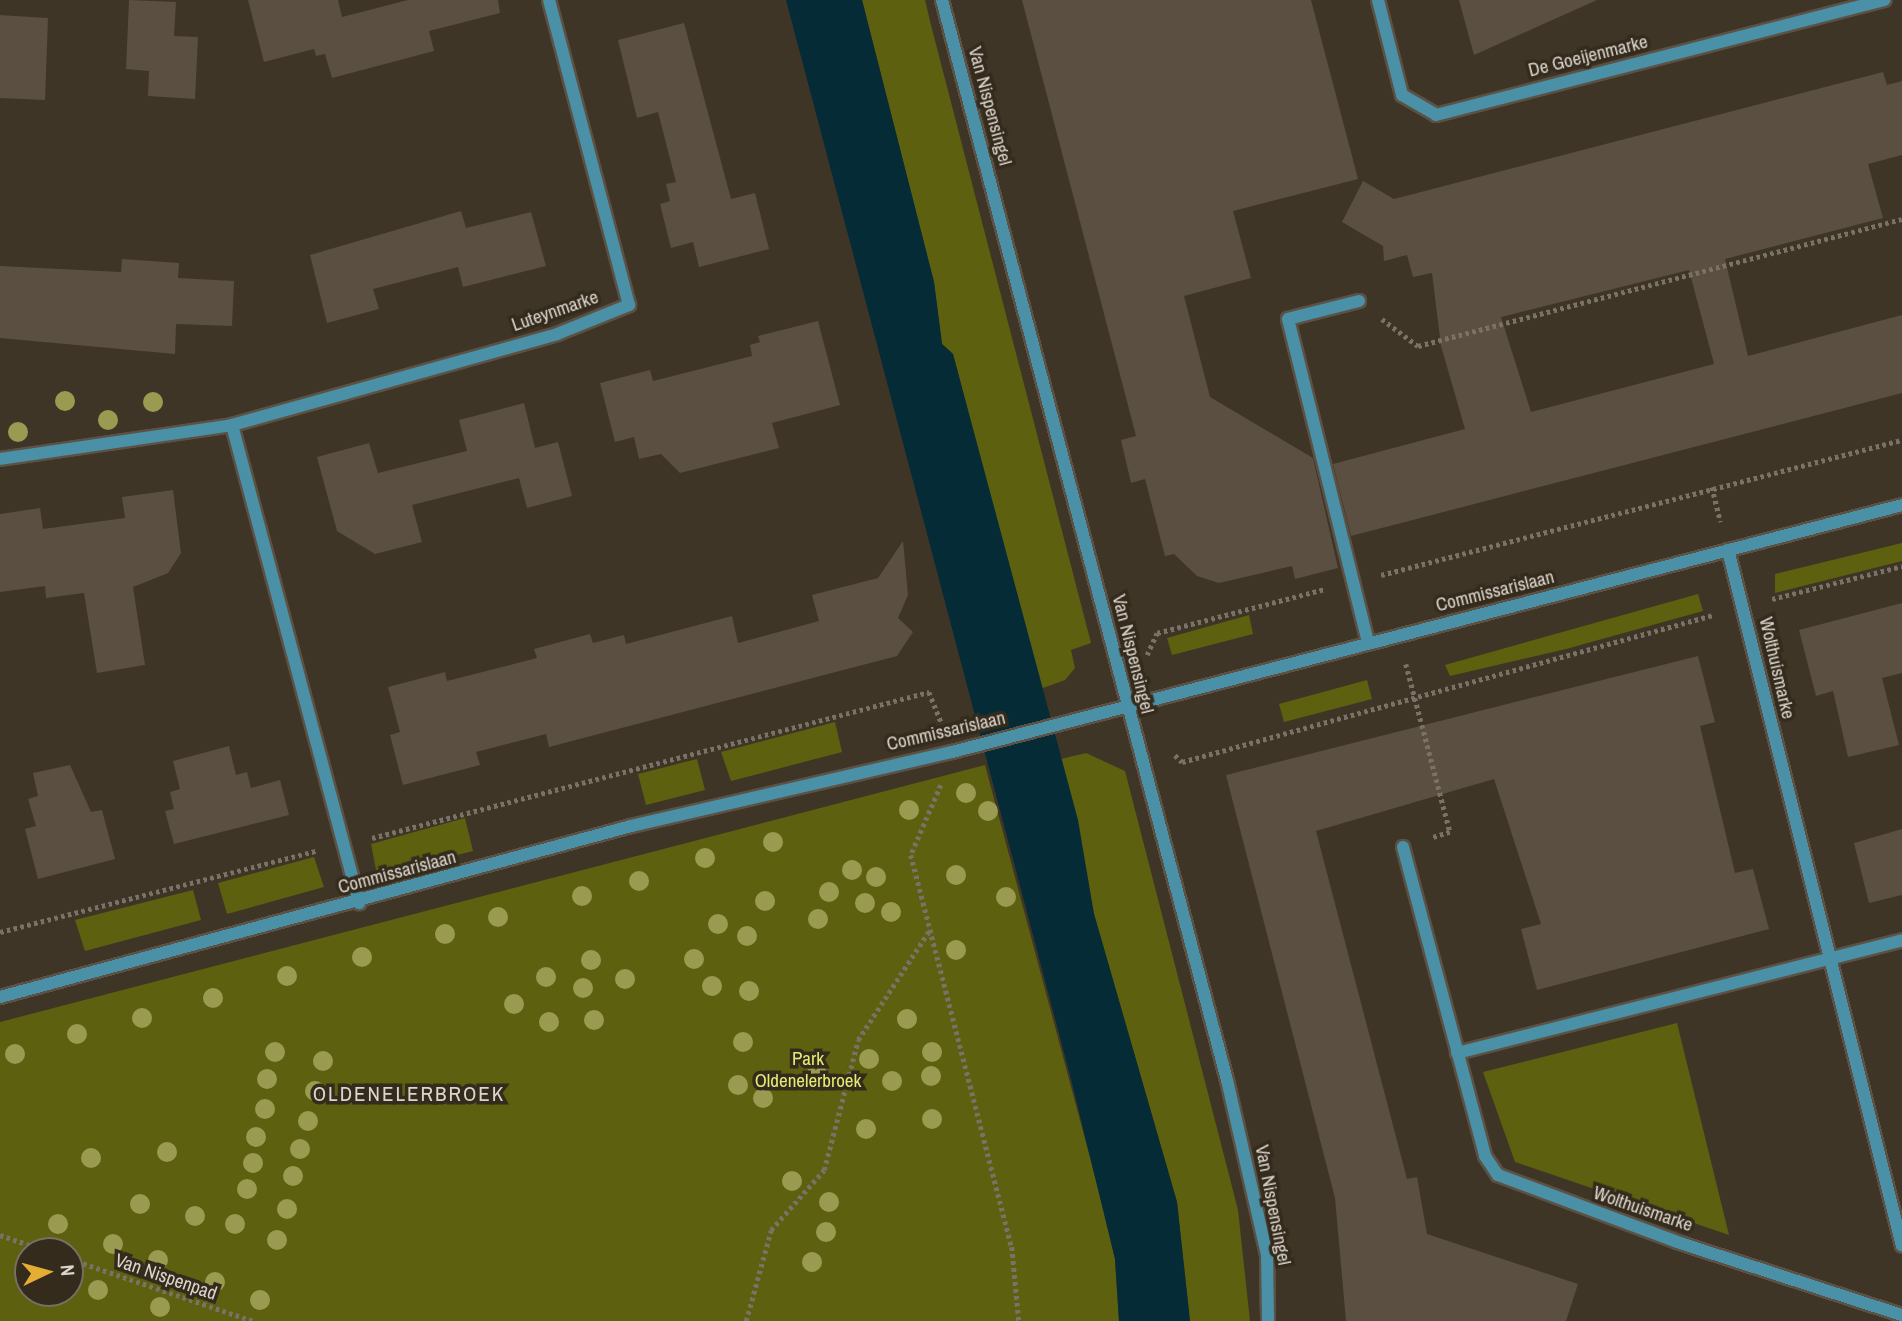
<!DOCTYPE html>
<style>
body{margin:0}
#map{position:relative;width:1902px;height:1321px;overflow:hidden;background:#3f3527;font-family:"Archivo Narrow",sans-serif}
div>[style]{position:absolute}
.green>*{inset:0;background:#5d600f}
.water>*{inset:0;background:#042b36}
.building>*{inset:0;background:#5a4f40}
.path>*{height:4.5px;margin-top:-2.25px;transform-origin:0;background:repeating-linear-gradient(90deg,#7a7266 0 3.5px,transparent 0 7px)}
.roads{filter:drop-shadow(2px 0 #5b5245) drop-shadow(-2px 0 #5b5245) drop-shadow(0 2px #5b5245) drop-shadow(0 -2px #5b5245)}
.minor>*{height:12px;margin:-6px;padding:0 6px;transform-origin:6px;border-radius:6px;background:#4a91a7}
.trees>*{width:20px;height:20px;margin:-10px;border-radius:50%;background:#9a9a51}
span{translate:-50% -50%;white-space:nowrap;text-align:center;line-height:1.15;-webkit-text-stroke:7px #342b1d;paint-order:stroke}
.street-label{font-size:19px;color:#dbd5cc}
.park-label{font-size:19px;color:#e5ec73}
.neighbourhood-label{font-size:21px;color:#dbd5cc;letter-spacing:2px}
.north{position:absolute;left:14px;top:1237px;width:70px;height:70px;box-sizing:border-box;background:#342b1d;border:2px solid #776f63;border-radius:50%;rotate:85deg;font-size:19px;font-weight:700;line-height:28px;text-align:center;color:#dbd5cc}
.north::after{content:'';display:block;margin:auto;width:24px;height:32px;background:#e4ae35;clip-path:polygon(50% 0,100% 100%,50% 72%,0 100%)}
</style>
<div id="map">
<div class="green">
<div style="clip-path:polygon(862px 0,925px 0,931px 25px,1091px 643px,1071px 650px,1075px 668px,1065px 680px,1040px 689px,953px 354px,942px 344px,934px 282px)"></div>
<div style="clip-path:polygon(1902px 543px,1902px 561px,1775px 593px,1775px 574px)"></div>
<div style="clip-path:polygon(1698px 594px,1703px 611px,1566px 649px,1450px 676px,1445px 665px)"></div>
<div style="clip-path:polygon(1249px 615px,1253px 634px,1172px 655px,1167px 638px)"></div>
<div style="clip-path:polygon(1367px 680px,1372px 699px,1284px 722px,1279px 704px)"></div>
<div style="clip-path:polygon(835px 722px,842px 752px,731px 781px,721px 752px)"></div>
<div style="clip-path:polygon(1086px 753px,1125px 771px,1238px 1210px,1250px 1321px,1190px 1321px,1177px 1202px,1094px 914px,1061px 759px)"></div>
<div style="clip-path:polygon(697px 759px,705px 790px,646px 805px,638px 774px)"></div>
<div style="clip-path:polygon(evenodd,985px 765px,1100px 1195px,1115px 1259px,1119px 1321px,0 1321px,0 1022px,985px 765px,28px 1251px,70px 1251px,70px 1293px,28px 1293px,28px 1251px)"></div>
<div style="clip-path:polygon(465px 818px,473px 851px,377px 875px,371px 844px)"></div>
<div style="clip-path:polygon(314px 857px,324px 887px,227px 914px,218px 883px)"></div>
<div style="clip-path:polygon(193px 890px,201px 920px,85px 951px,75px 920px)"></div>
<div style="clip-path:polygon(1677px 1023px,1729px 1235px,1515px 1162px,1483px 1072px)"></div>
</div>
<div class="water">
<div style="clip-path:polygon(786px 0,862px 0,934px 282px,942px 344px,953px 354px,1078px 820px,1094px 914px,1177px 1202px,1190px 1321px,1119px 1321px,1115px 1259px,1071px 1079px)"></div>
</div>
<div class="building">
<div style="clip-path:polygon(129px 0,176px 2px,174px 36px,198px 37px,195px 99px,148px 96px,149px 71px,126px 69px)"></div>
<div style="clip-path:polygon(248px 0,338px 0,342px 17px,408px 0,498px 0,500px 13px,429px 31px,434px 51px,332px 78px,325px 54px,316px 56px,314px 49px,264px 62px)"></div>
<div style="clip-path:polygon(1022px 0,1311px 0,1358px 179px,1233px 211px,1251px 278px,1184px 296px,1210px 397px,1313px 458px,1338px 568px,1295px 579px,1292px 566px,1219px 583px,1197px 576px,1174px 554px,1165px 556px,1145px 479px,1131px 483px,1121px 440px,1136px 436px)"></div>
<div style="clip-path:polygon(1459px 0,1597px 0,1474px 55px)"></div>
<div style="clip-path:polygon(0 15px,48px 18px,45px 100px,0 98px)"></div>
<div style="clip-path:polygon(684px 23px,731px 199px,755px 193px,769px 249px,699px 267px,693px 242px,671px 248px,660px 204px,670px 201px,666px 184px,676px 182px,658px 112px,637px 118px,618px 40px)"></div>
<div style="clip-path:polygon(evenodd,1883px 72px,1887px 85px,1902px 81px,1902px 155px,1868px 164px,1883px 218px,1725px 259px,1748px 356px,1902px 315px,1902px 393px,1351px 536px,1333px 464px,1465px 429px,1441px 346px,1432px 273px,1413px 277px,1407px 255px,1384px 261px,1383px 246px,1342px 222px,1363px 181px,1394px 199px,1883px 72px,1689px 270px,1714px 364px,1531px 412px,1501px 317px,1689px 270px)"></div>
<div style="clip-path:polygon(461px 211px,466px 228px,531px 212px,546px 266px,463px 287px,458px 267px,373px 289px,379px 309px,327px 323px,310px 255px)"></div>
<div style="clip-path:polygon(122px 259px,179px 263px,178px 278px,234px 281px,232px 326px,176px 324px,175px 354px,0 338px,0 266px,121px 272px)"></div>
<div style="clip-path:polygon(818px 321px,840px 405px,772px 423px,779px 448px,680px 473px,661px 454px,639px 459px,634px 437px,615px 442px,600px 383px,650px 370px,653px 381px,752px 356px,750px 345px,760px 342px,758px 336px)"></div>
<div style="clip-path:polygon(524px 403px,535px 448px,558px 442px,572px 496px,527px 508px,519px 478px,412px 505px,422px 542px,375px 554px,337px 531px,317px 457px,369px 443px,378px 473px,467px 451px,459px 420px)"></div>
<div style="clip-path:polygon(173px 490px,181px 553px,168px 573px,133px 587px,145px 665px,97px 673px,84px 593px,46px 598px,45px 586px,0 592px,0 514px,40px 508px,43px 529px,125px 518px,122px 497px)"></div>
<div style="clip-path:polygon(903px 541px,908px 595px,898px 618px,913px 632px,897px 656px,549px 747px,546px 734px,476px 752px,480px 765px,403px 785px,390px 735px,400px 732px,388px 687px,445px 672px,447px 681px,537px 658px,534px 649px,590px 634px,593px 643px,624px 635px,626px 644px,732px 616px,738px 643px,819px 621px,812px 595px,878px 578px)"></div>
<div style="clip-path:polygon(1902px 603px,1902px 673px,1882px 678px,1899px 745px,1848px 757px,1833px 691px,1816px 696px,1799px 630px)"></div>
<div style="clip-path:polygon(1698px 656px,1715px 722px,1700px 726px,1735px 873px,1753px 869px,1769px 929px,1537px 990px,1521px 929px,1541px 924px,1494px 779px,1316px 831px,1407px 1179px,1417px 1177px,1427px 1234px,1578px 1284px,1566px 1321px,1346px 1321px,1335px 1198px,1226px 775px)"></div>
<div style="clip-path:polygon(229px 746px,236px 775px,247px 772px,251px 788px,280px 780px,289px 815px,174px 844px,165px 811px,174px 809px,170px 792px,180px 789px,173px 761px)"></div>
<div style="clip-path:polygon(70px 765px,91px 812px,102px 810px,115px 859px,38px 879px,25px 829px,36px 826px,28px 799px,38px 796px,33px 773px)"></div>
<div style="clip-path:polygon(1902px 829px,1902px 895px,1869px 903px,1854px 843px)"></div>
</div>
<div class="path">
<div style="left:1382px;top:319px;width:45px;rotate:36.9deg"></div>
<div style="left:1418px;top:346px;width:500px;rotate:-14.7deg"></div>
<div style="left:1712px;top:487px;width:36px;rotate:76deg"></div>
<div style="left:1381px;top:575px;width:538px;rotate:-14.53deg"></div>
<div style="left:1772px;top:599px;width:134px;rotate:-14.2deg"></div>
<div style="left:1147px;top:655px;width:24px;rotate:-66deg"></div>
<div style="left:1157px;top:633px;width:174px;rotate:-14.7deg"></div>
<div style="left:1406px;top:664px;width:174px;rotate:75.3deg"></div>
<div style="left:1450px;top:832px;width:20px;rotate:162deg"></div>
<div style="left:1175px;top:755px;width:10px;rotate:45deg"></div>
<div style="left:1182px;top:762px;width:551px;rotate:-15.47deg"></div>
<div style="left:941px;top:785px;width:76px;rotate:113.2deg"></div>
<div style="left:911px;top:855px;width:405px;rotate:75.6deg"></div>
<div style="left:1012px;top:1247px;width:74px;rotate:84.6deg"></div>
<div style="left:372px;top:838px;width:576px;rotate:-14.69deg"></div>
<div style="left:929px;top:692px;width:35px;rotate:68deg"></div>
<div style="left:0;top:932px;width:326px;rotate:-14.4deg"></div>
<div style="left:0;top:1235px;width:50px;rotate:18.8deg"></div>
<div style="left:70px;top:1259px;width:193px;rotate:18.7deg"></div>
<div style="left:746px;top:1321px;width:94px;rotate:-74.6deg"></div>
<div style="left:771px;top:1230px;width:80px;rotate:-48.5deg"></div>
<div style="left:824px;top:1170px;width:134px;rotate:-75.3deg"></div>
<div style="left:858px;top:1040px;width:130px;rotate:-56.9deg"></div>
</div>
<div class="roads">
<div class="minor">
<div style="left:942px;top:0;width:1117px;rotate:75.22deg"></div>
<div style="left:1227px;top:1080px;width:179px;rotate:77.1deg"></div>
<div style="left:1267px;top:1254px;width:67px;rotate:89.1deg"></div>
<div style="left:1378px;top:0;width:98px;rotate:75.8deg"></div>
<div style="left:1402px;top:95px;width:39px;rotate:30deg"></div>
<div style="left:1436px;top:115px;width:463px;rotate:-14.4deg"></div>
<div style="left:1359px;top:301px;width:73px;rotate:165.8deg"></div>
<div style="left:1288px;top:319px;width:334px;rotate:76.1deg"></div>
<div style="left:232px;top:425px;width:495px;rotate:75.1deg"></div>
<div style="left:0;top:459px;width:234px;rotate:-8.3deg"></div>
<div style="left:232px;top:425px;width:337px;rotate:-15.6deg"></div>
<div style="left:557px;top:334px;width:78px;rotate:-21.9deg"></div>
<div style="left:629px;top:305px;width:315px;rotate:-104.7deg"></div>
<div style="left:1728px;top:550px;width:717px;rotate:75.96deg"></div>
<div style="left:1403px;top:847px;width:320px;rotate:75.1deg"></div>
<div style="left:1485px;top:1156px;width:23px;rotate:56deg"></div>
<div style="left:1498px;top:1175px;width:191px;rotate:20.5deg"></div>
<div style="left:1677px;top:1242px;width:237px;rotate:18deg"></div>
<div style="left:0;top:997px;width:654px;rotate:-15.16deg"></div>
<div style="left:631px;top:826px;width:329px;rotate:-13deg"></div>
<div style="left:952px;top:752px;width:982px;rotate:-14.57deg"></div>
<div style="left:1457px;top:1053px;width:459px;rotate:-14.2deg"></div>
</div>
</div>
<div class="trees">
<div style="left:65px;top:401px"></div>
<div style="left:153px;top:402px"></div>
<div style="left:108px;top:420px"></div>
<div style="left:18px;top:432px"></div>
<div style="left:966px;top:793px"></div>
<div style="left:909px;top:810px"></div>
<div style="left:988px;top:811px"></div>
<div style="left:773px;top:842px"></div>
<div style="left:705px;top:858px"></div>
<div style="left:852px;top:870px"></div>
<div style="left:956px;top:875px"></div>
<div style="left:876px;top:877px"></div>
<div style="left:639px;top:881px"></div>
<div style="left:829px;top:892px"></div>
<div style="left:582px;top:896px"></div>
<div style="left:1006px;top:897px"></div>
<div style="left:765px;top:901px"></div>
<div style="left:865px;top:903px"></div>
<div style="left:891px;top:912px"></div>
<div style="left:498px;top:917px"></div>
<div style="left:818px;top:919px"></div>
<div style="left:718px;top:924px"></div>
<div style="left:445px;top:934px"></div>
<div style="left:747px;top:936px"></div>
<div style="left:956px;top:950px"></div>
<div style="left:362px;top:957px"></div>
<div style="left:694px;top:959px"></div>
<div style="left:591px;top:960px"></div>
<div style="left:287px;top:976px"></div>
<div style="left:546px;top:977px"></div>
<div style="left:625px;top:979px"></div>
<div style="left:712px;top:986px"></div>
<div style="left:583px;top:988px"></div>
<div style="left:749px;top:991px"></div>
<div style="left:213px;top:998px"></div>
<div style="left:514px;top:1004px"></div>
<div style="left:142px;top:1018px"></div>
<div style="left:907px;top:1019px"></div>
<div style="left:594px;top:1020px"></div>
<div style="left:549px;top:1022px"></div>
<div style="left:77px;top:1034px"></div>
<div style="left:743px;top:1042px"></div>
<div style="left:275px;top:1052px"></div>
<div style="left:932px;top:1052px"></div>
<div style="left:15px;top:1054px"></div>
<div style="left:869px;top:1059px"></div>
<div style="left:323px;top:1061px"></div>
<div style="left:817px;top:1074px"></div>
<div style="left:931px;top:1076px"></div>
<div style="left:267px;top:1079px"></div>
<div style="left:892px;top:1081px"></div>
<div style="left:738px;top:1085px"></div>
<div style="left:315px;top:1091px"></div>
<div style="left:763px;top:1098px"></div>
<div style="left:265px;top:1109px"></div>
<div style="left:932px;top:1119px"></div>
<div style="left:308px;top:1121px"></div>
<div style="left:866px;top:1129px"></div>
<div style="left:256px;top:1137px"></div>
<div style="left:300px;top:1149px"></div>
<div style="left:167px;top:1152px"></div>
<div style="left:91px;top:1158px"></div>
<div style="left:253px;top:1163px"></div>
<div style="left:293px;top:1176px"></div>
<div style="left:792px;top:1181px"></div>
<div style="left:247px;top:1189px"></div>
<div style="left:829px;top:1202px"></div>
<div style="left:140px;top:1204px"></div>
<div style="left:287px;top:1209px"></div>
<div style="left:195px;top:1216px"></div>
<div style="left:58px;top:1224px"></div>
<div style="left:235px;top:1224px"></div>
<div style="left:826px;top:1232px"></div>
<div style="left:277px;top:1240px"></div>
<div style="left:113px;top:1244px"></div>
<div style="left:158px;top:1260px"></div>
<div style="left:812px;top:1262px"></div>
<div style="left:215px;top:1282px"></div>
<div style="left:98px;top:1290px"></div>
<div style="left:260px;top:1300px"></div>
<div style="left:160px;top:1307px"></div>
</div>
<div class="street-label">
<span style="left:1588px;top:56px;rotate:-14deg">De Goeijenmarke</span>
<span style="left:990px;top:106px;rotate:75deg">Van Nispensingel</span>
<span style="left:555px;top:311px;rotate:-19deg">Luteynmarke</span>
<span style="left:1495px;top:591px;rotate:-14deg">Commissarislaan</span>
<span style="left:1133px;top:654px;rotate:76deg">Van Nispensingel</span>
<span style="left:1777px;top:668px;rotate:77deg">Wolthuismarke</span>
<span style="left:946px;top:731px;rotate:-13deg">Commissarislaan</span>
<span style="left:397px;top:872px;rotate:-15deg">Commissarislaan</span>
<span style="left:1273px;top:1205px;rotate:79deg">Van Nispensingel</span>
<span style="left:1643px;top:1209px;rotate:19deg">Wolthuismarke</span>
<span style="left:166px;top:1277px;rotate:19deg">Van Nispenpad</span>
</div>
<div class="park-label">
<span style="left:808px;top:1070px">Park<br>Oldenelerbroek</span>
</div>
<div class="neighbourhood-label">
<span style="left:409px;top:1094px">OLDENELERBROEK</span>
</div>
<div class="north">N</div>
</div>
